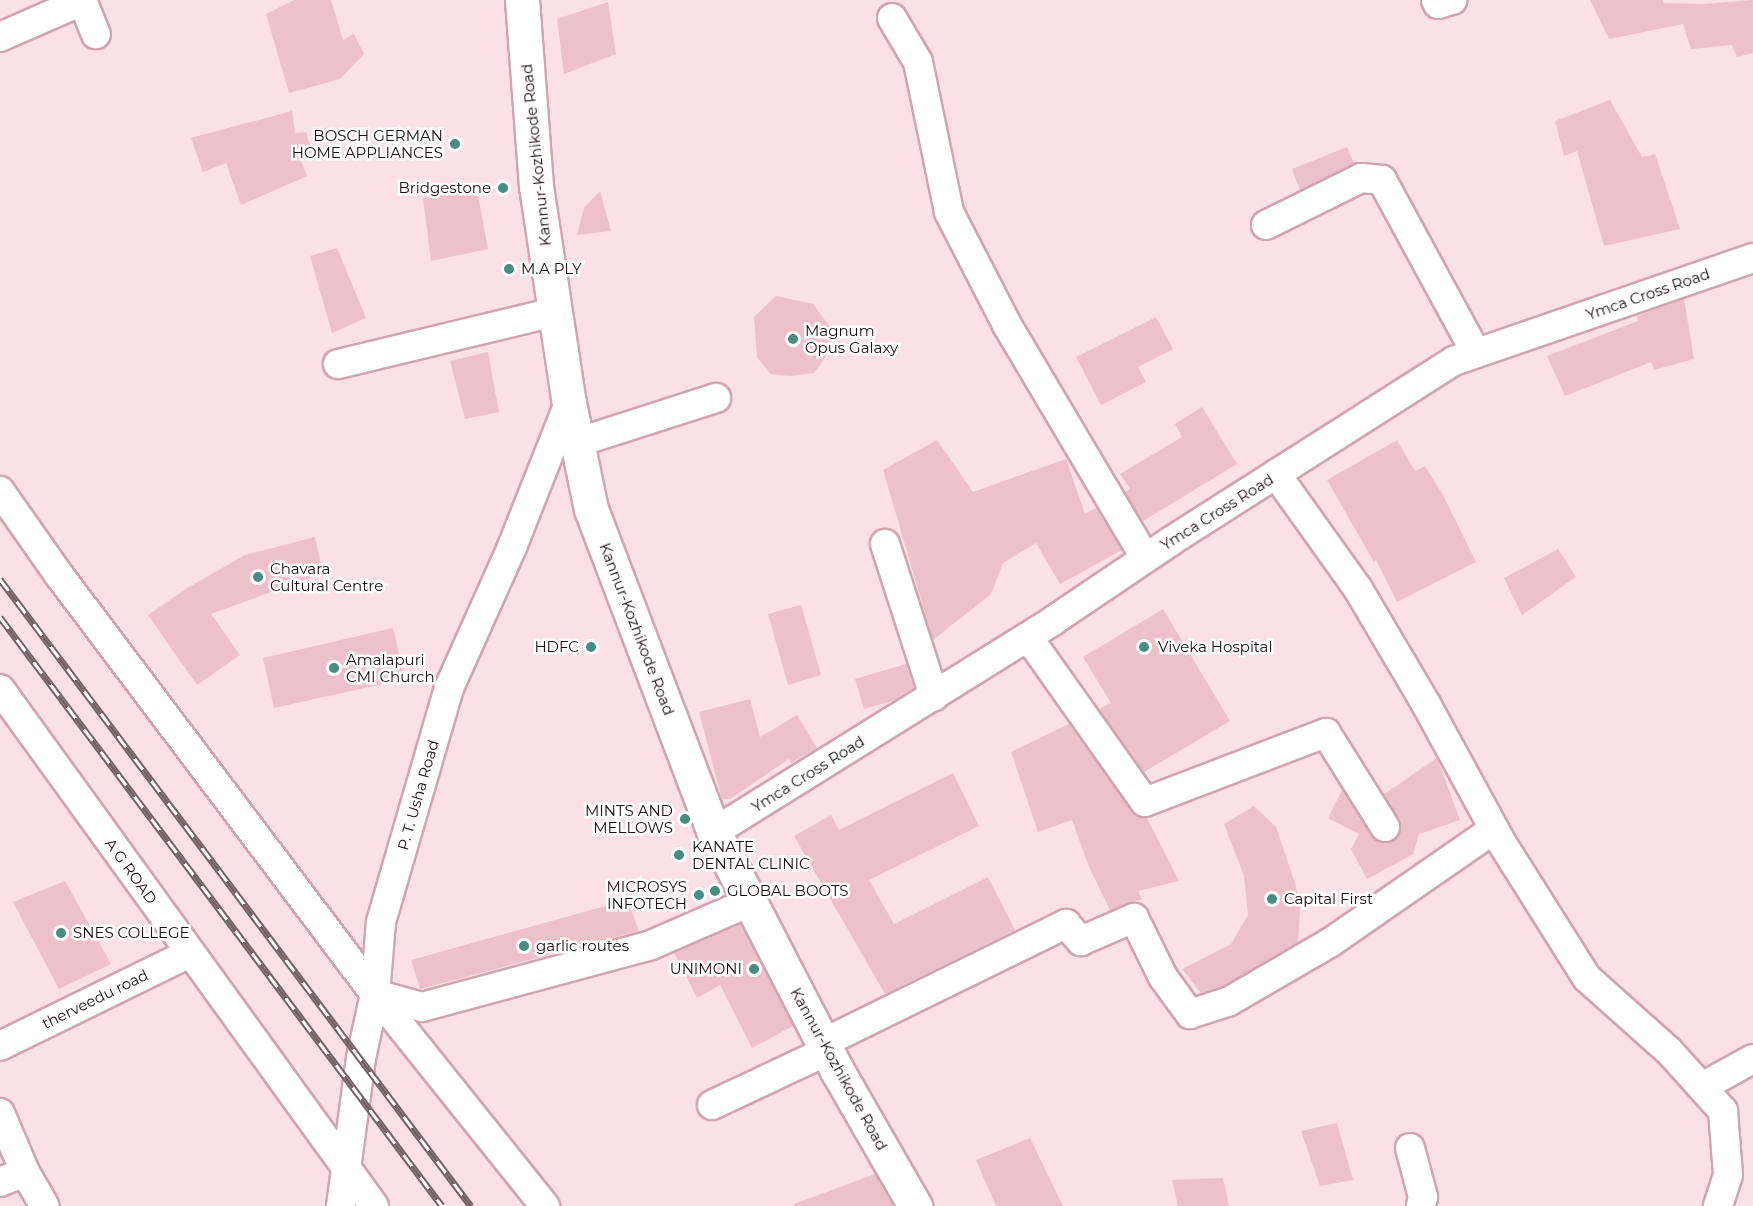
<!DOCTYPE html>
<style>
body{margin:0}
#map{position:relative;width:1753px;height:1206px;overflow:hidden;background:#fbe1e7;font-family:Montserrat,sans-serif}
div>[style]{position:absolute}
.building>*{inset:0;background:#ecc1cc}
.roads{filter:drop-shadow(2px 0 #cfa5b0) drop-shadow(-2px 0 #cfa5b0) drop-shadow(0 2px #cfa5b0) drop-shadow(0 -2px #cfa5b0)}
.minor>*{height:28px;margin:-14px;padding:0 14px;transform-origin:14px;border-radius:14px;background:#fff}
.major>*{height:33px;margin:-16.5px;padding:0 16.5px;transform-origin:16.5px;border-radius:16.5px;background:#fff}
.rail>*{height:7px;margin-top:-3.5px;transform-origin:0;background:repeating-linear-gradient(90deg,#fff 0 14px,#746166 0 28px);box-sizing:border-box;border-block:2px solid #746166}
.dots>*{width:16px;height:16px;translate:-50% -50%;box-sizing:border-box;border:3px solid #fff;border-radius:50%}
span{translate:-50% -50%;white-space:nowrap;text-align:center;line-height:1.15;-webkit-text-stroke:5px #fff;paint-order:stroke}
.poi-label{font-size:15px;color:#1c0d12}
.right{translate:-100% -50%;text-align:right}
.left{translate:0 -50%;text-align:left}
.street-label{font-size:15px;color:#1c0d12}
</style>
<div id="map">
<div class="building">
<div style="clip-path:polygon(294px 0,331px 0,343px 40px,354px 34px,364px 54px,340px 79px,289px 93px,266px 14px)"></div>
<div style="clip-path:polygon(1590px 0,1663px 0,1663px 3px,1702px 4px,1753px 0,1753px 53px,1737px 57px,1732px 45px,1691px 49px,1683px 24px,1609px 39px)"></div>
<div style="clip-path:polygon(608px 2px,616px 54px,564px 74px,557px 19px)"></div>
<div style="clip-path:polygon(1610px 100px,1642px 157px,1655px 154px,1680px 229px,1604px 246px,1577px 151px,1564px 156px,1555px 121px)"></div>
<div style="clip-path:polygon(292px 111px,295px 133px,306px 132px,312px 152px,299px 157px,307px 176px,241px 205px,226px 163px,203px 172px,191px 138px)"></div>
<div style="clip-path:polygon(1347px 147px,1354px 163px,1300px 190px,1292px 169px)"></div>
<div style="clip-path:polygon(477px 190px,488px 249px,431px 261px,423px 198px)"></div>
<div style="clip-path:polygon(600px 191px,611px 231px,577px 235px,584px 208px)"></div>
<div style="clip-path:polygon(337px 248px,366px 318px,332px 333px,310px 256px)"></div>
<div style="clip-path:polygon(776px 296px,813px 304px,831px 328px,831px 349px,814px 373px,790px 376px,770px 374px,757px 357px,754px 317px)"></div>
<div style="clip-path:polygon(1684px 299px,1694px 359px,1654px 370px,1651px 362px,1565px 396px,1547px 356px,1638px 321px,1637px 316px)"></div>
<div style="clip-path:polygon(1156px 317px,1173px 349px,1138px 367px,1146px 382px,1101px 405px,1076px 357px)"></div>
<div style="clip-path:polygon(488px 352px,499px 412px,465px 419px,450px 361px)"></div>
<div style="clip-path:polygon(1202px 407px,1237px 464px,1143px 521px,1125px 492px,1130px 489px,1120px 474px,1182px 437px,1175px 424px)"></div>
<div style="clip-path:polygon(937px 440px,973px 492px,1066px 459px,1085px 514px,1096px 508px,1122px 550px,1060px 584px,1036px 543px,1003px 563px,991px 594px,933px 640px,883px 470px)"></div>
<div style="clip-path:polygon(1397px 440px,1415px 471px,1425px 466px,1443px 495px,1476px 562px,1397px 602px,1376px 560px,1374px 562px,1327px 480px)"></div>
<div style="clip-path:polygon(315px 537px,323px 573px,211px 614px,240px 655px,197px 685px,148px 615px,189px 587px,245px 555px)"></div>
<div style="clip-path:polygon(1558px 549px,1576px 577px,1522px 615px,1504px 578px)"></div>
<div style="clip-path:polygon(801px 605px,821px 675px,788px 685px,768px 614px)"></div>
<div style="clip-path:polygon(1163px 609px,1230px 721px,1144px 772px,1099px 709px,1111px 703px,1083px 657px)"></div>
<div style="clip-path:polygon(393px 628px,405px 679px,274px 708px,263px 658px)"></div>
<div style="clip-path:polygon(906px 664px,914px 688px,892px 701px,864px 709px,855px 679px)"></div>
<div style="clip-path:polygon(750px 699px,760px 737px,797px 715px,817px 748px,791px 763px,789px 759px,730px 799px,722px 799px,699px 712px)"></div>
<div style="clip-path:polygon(1069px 724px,1132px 812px,1137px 817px,1147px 818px,1179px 881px,1138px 891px,1142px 899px,1110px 910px,1089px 867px,1072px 820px,1038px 832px,1011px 752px)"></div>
<div style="clip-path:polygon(1437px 758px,1460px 820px,1419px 834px,1413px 854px,1367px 879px,1351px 849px,1359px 834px,1328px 818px,1342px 790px,1371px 836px,1385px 843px,1393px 841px,1399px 835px,1401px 826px,1384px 794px)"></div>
<div style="clip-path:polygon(953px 773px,979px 826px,869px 880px,894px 924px,988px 877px,1015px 930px,885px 994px,794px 836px,831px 815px,839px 830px)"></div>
<div style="clip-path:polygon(1254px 806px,1276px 827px,1296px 886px,1300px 912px,1298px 942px,1221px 987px,1201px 993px,1182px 969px,1231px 944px,1248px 915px,1244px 876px,1224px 824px)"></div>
<div style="clip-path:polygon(65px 881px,111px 964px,59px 989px,13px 902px)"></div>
<div style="clip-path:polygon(627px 900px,639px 931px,420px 989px,411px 960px)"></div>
<div style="clip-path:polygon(740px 924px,793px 1026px,752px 1048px,720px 985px,697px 998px,674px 953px)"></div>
<div style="clip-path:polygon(1337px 1123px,1353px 1180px,1320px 1186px,1301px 1131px)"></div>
<div style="clip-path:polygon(1030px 1138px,1063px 1206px,996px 1206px,976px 1160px)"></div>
<div style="clip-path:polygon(875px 1174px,893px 1206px,795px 1206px,794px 1204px)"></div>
<div style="clip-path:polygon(1223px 1178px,1229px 1206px,1178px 1206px,1172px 1180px)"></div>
</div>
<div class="roads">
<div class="minor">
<div style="left:82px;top:0;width:37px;rotate:68deg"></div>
<div style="left:1436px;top:0;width:4px;rotate:63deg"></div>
<div style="left:1438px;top:4px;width:15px;rotate:-16deg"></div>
<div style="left:892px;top:18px;width:51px;rotate:59.4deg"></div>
<div style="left:918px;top:62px;width:153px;rotate:78.3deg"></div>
<div style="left:949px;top:212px;width:127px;rotate:62.8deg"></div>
<div style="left:1007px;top:325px;width:270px;rotate:59.3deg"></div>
<div style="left:0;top:37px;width:90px;rotate:-23.7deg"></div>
<div style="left:1266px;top:225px;width:106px;rotate:-26.3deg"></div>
<div style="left:1361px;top:178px;width:21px;rotate:5deg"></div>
<div style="left:1382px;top:180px;width:197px;rotate:61.5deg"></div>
<div style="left:338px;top:364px;width:223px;rotate:-13.5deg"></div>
<div style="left:579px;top:442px;width:144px;rotate:-17.8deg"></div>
<div style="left:1276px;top:474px;width:141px;rotate:54.5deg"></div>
<div style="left:1358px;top:589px;width:134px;rotate:59.4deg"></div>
<div style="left:1426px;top:704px;width:155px;rotate:61.4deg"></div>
<div style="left:1500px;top:840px;width:163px;rotate:57.8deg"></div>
<div style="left:1587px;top:978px;width:110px;rotate:41.7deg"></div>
<div style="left:1669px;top:1051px;width:81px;rotate:48deg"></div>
<div style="left:1723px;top:1111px;width:64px;rotate:85.5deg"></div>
<div style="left:1728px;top:1175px;width:33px;rotate:108deg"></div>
<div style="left:0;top:491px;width:103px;rotate:54.9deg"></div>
<div style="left:59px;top:575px;width:525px;rotate:52.98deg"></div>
<div style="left:375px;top:994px;width:272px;rotate:51.3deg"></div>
<div style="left:885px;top:544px;width:160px;rotate:72.1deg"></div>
<div style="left:1028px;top:637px;width:202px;rotate:54.7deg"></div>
<div style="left:1145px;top:802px;width:194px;rotate:-20.9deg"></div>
<div style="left:1326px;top:733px;width:111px;rotate:57.9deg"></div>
<div style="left:0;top:689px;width:638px;rotate:54.12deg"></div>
<div style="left:714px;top:832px;width:401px;rotate:-31.9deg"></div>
<div style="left:1054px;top:620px;width:141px;rotate:-34deg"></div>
<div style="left:1171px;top:541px;width:335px;rotate:-32.5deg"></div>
<div style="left:1454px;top:361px;width:316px;rotate:-19deg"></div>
<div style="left:375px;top:994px;width:49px;rotate:15.5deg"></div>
<div style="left:422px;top:1007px;width:237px;rotate:-15.1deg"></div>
<div style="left:651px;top:945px;width:108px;rotate:-23.5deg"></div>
<div style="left:823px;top:1043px;width:271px;rotate:-26.1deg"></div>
<div style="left:1066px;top:924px;width:23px;rotate:49deg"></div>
<div style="left:1081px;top:941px;width:58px;rotate:-23.5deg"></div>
<div style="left:1134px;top:918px;width:66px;rotate:63.8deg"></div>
<div style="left:1163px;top:977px;width:46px;rotate:53.9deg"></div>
<div style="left:1190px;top:1014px;width:40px;rotate:-18deg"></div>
<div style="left:1228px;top:1002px;width:119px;rotate:-30.2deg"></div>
<div style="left:1331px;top:942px;width:198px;rotate:-34.7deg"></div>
<div style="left:0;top:1046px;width:212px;rotate:-26.1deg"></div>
<div style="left:1702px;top:1087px;width:58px;rotate:-28.8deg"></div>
<div style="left:712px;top:1105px;width:127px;rotate:-25.2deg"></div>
<div style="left:0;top:1113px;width:64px;rotate:67deg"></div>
<div style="left:25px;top:1172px;width:39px;rotate:60deg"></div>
<div style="left:1410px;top:1148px;width:51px;rotate:75.1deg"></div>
<div style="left:1423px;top:1197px;width:9px;rotate:103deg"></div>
<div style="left:0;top:1182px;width:27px;rotate:-22deg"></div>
<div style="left:341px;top:1206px;width:149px;rotate:-82.3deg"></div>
<div style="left:361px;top:1058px;width:66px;rotate:-77.7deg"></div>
<div style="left:375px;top:994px;width:72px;rotate:-85.2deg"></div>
<div style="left:381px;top:922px;width:244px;rotate:-73.8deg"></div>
<div style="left:449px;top:688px;width:154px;rotate:-65.9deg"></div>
<div style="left:512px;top:547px;width:155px;rotate:-68.4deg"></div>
</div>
<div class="major">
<div style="left:522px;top:0;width:187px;rotate:85.7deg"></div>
<div style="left:536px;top:186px;width:219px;rotate:81.4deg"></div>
<div style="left:569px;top:403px;width:108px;rotate:78.3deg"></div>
<div style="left:591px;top:509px;width:346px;rotate:69.2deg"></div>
<div style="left:714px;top:832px;width:270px;rotate:62.7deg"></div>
<div style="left:838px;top:1072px;width:155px;rotate:60.1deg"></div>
</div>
</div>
<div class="rail">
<div style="left:0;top:579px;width:784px;rotate:53.09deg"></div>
<div style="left:0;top:617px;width:736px;rotate:53.11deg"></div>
</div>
<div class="dots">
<div style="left:455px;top:144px;background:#498d81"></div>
<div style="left:503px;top:188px;background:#498d81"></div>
<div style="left:509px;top:269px;background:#498d81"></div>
<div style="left:793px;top:339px;background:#498d81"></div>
<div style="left:258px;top:577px;background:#498d81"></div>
<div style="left:591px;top:647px;background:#498d81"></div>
<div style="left:1144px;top:647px;background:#498d81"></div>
<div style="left:334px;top:668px;background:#498d81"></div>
<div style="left:685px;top:819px;background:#498d81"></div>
<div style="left:679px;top:855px;background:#498d81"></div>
<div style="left:715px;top:891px;background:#498d81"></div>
<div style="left:699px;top:895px;background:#498d81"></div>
<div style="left:1272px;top:899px;background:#498d81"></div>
<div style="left:61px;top:933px;background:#498d81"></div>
<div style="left:524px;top:946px;background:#498d81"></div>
<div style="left:754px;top:969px;background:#498d81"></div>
</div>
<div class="poi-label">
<span class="right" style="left:443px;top:144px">BOSCH GERMAN<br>HOME APPLIANCES</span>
<span class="right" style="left:491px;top:188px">Bridgestone</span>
<span class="left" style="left:521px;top:269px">M.A PLY</span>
<span class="left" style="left:805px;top:339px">Magnum<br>Opus Galaxy</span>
<span class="left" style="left:270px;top:577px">Chavara<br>Cultural Centre</span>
<span class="right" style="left:579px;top:647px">HDFC</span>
<span class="left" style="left:1158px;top:647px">Viveka Hospital</span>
<span class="left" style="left:346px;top:668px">Amalapuri<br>CMI Church</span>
<span class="right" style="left:673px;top:819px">MINTS AND<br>MELLOWS</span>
<span class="left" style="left:692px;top:855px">KANATE<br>DENTAL CLINIC</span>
<span class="right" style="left:687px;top:895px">MICROSYS<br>INFOTECH</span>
<span class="left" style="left:727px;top:891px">GLOBAL BOOTS</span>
<span class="left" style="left:1284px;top:899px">Capital First</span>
<span class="left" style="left:73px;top:933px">SNES COLLEGE</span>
<span class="left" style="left:536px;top:946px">garlic routes</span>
<span class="right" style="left:742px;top:969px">UNIMONI</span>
</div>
<div class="street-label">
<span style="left:536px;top:155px;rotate:-96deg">Kannur-Kozhikode Road</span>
<span style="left:1648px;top:294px;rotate:-19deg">Ymca Cross Road</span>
<span style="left:1217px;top:512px;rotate:-32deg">Ymca Cross Road</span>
<span style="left:637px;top:629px;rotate:69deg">Kannur-Kozhikode Road</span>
<span style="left:808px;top:774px;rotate:-32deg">Ymca Cross Road</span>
<span style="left:418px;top:795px;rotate:-74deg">P. T. Usha Road</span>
<span style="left:131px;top:871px;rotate:54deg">A G ROAD</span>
<span style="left:95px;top:999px;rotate:-26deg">therveedu road</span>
<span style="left:839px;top:1069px;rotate:61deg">Kannur-Kozhikode Road</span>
</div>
</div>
